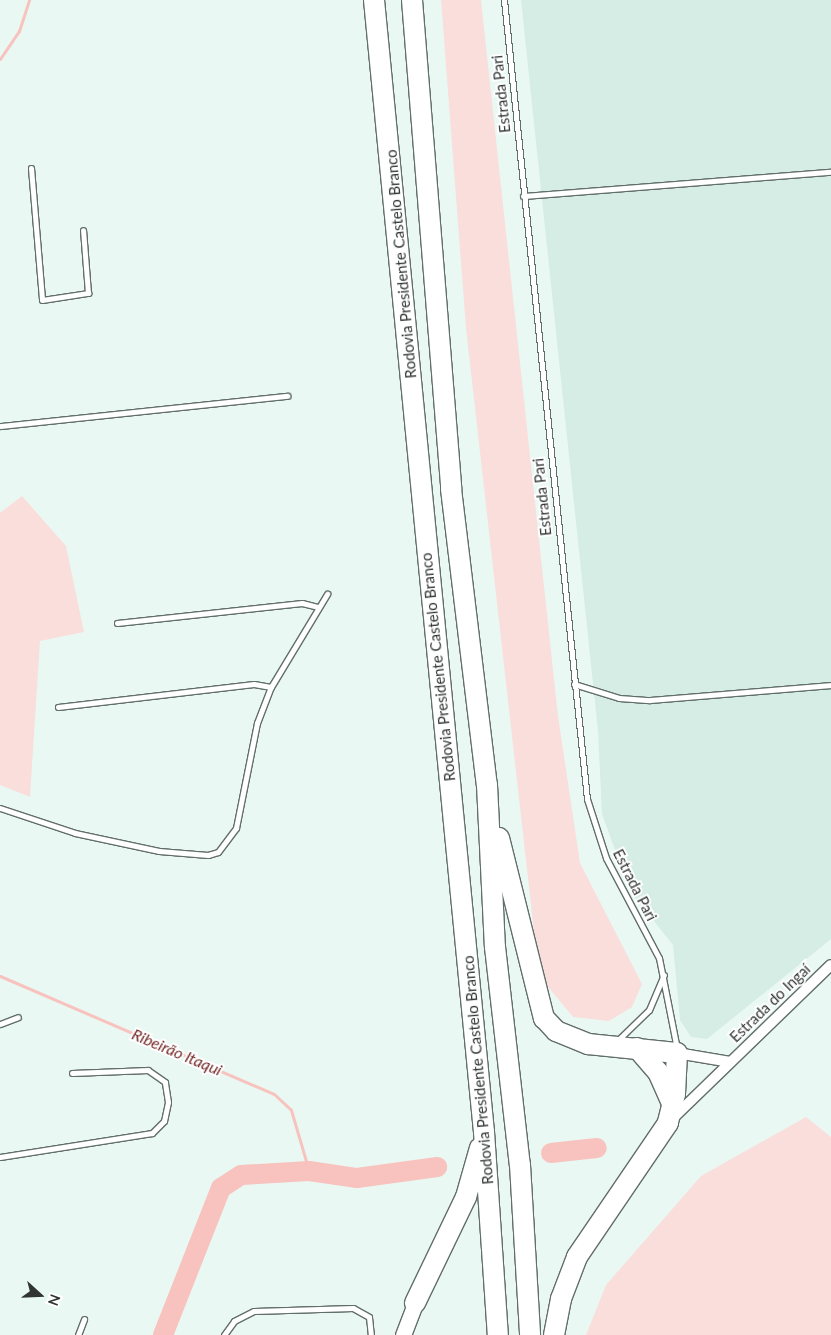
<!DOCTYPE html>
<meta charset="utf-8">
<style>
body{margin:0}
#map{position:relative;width:831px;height:1335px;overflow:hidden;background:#eaf8f3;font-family:Lato,sans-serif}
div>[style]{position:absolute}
.built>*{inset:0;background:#d6ede6}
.green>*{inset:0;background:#f9dedc}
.stream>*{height:3px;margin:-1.5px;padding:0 1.5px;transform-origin:1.5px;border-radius:1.5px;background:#f8c3be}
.river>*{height:20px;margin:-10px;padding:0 10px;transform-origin:10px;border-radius:10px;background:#f8c3be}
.roads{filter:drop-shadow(1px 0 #626e6a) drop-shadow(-1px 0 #626e6a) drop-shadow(0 1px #626e6a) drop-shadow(0 -1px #626e6a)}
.lane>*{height:5px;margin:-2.5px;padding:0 2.5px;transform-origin:2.5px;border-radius:2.5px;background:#fff}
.street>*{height:10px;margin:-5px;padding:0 5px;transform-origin:5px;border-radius:5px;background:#fff}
.secondary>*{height:15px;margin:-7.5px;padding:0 7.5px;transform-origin:7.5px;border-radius:7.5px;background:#fff}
.highway>*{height:20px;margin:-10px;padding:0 10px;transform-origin:10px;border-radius:10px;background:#fff}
span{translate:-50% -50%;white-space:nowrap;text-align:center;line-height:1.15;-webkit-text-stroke:4px #fff;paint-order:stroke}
.street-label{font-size:15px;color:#303534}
.water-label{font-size:16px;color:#752a28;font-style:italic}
.north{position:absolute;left:15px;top:1270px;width:50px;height:50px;-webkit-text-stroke:4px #fff;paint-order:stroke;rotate:110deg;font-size:14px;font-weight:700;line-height:20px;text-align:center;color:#303534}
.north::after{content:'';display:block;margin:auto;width:18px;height:22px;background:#303534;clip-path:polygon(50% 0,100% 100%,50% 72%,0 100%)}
</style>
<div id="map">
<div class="built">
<div style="clip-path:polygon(521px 0,831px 0,831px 939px,707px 1039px,691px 1037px,680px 1020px,673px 945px,630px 891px,602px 814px,598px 731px)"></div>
</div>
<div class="green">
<div style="clip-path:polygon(441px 0,481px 0,558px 716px,580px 863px,642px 984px,632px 1007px,609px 1021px,573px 1017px,539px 976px,466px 328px)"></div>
<div style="clip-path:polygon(22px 496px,66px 546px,84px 632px,40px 641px,30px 797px,0 785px,0 513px)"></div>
<div style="clip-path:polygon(806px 1117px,831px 1137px,831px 1335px,586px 1335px,606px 1285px,701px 1176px)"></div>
</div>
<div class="stream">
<div style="left:0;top:59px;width:34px;rotate:-56deg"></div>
<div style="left:19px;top:31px;width:33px;rotate:-72deg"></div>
<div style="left:0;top:976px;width:298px;rotate:23.3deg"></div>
<div style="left:274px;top:1094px;width:23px;rotate:43deg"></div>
<div style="left:291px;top:1110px;width:64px;rotate:73.6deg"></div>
</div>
<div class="river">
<div style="left:551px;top:1153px;width:46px;rotate:-6.2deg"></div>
<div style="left:163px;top:1335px;width:158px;rotate:-68.5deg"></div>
<div style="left:221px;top:1188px;width:24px;rotate:-33deg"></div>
<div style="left:241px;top:1175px;width:68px;rotate:-3.4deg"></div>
<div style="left:309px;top:1171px;width:49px;rotate:8.3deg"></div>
<div style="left:357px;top:1178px;width:81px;rotate:-7.8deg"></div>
</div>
<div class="roads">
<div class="lane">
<div style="left:504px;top:0;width:803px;rotate:84.07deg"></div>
<div style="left:587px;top:799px;width:62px;rotate:72.1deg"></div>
<div style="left:606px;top:858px;width:113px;rotate:62.1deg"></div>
<div style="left:659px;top:958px;width:93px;rotate:78.8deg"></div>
<div style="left:31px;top:168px;width:132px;rotate:85.2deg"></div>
<div style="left:42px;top:300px;width:47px;rotate:-8.7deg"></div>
<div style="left:88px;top:293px;width:63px;rotate:-94.5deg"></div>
<div style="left:523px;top:196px;width:309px;rotate:-4.5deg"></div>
<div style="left:0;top:426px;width:289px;rotate:-6deg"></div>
<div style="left:117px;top:623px;width:186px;rotate:-6.2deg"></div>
<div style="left:302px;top:603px;width:16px;rotate:14deg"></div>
<div style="left:574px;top:684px;width:47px;rotate:17.3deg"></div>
<div style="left:619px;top:698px;width:31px;rotate:4deg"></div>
<div style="left:650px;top:700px;width:182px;rotate:-4.7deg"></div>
<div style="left:58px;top:707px;width:197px;rotate:-6.7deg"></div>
<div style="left:254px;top:684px;width:17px;rotate:10deg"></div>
<div style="left:0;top:808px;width:79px;rotate:18.4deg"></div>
<div style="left:75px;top:833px;width:86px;rotate:12.1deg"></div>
<div style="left:159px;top:851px;width:49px;rotate:4.7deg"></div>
<div style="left:208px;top:855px;width:10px;rotate:-17deg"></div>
<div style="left:218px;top:852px;width:30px;rotate:-53deg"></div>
<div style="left:236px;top:828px;width:107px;rotate:-78.7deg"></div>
<div style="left:257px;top:723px;width:39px;rotate:-69deg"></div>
<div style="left:271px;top:687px;width:109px;rotate:-58.9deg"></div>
<div style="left:0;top:1024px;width:19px;rotate:-21deg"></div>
<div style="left:618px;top:1040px;width:43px;rotate:-44.1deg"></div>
<div style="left:649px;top:1010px;width:38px;rotate:-67deg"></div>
<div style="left:0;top:1157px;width:154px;rotate:-9deg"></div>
<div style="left:152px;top:1133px;width:17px;rotate:-45deg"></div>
<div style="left:164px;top:1121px;width:19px;rotate:-78deg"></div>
<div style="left:168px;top:1102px;width:20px;rotate:-99deg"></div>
<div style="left:165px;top:1082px;width:21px;rotate:-145deg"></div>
<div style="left:148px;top:1070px;width:76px;rotate:177.7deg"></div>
<div style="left:78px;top:1335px;width:17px;rotate:-69deg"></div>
<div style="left:224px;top:1335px;width:17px;rotate:-54deg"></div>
<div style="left:234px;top:1321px;width:22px;rotate:-27deg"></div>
<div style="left:254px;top:1311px;width:99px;rotate:-1.7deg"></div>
<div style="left:353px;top:1308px;width:18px;rotate:29deg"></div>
<div style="left:369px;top:1317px;width:18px;rotate:84deg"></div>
</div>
<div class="street">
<div style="left:677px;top:1053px;width:54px;rotate:9.6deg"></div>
<div style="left:672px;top:1119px;width:221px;rotate:-44.1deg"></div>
</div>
<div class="secondary">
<div style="left:403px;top:1335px;width:34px;rotate:-69deg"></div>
</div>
<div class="highway">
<div style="left:374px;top:0;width:1137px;rotate:84.45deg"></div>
<div style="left:484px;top:1132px;width:203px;rotate:86.1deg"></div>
<div style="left:412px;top:0;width:491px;rotate:85.4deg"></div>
<div style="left:451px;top:489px;width:298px;rotate:83.1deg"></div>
<div style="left:487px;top:785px;width:162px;rotate:87.2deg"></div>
<div style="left:495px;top:947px;width:219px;rotate:83.5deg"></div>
<div style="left:520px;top:1165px;width:170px;rotate:86.6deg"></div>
<div style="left:499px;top:838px;width:186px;rotate:76deg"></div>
<div style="left:544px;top:1018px;width:18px;rotate:47deg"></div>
<div style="left:556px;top:1031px;width:35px;rotate:22deg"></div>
<div style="left:588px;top:1044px;width:89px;rotate:5.8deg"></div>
<div style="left:677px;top:1053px;width:41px;rotate:92.8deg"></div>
<div style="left:675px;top:1094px;width:30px;rotate:104deg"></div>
<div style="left:668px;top:1123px;width:162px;rotate:124.2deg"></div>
<div style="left:577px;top:1257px;width:45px;rotate:110.9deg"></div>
<div style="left:561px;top:1299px;width:37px;rotate:101deg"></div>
<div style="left:637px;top:1048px;width:32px;rotate:49deg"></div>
<div style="left:658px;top:1072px;width:35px;rotate:66deg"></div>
<div style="left:415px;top:1303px;width:118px;rotate:-64.3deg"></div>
<div style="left:466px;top:1197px;width:51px;rotate:-74.1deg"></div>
</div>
</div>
<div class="street-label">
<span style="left:501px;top:94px;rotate:-96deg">Estrada Pari</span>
<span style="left:401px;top:264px;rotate:-95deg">Rodovia Presidente Castelo Branco</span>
<span style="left:542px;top:497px;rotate:-96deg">Estrada Pari</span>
<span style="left:438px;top:667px;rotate:-96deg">Rodovia Presidente Castelo Branco</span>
<span style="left:635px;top:885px;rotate:63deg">Estrada Pari</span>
<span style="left:770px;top:1003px;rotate:-44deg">Estrada do Ingaí</span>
<span style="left:478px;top:1070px;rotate:-95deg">Rodovia Presidente Castelo Branco</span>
</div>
<div class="water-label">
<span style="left:177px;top:1052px;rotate:23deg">Ribeirão Itaqui</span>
</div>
<div class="north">N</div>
</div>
